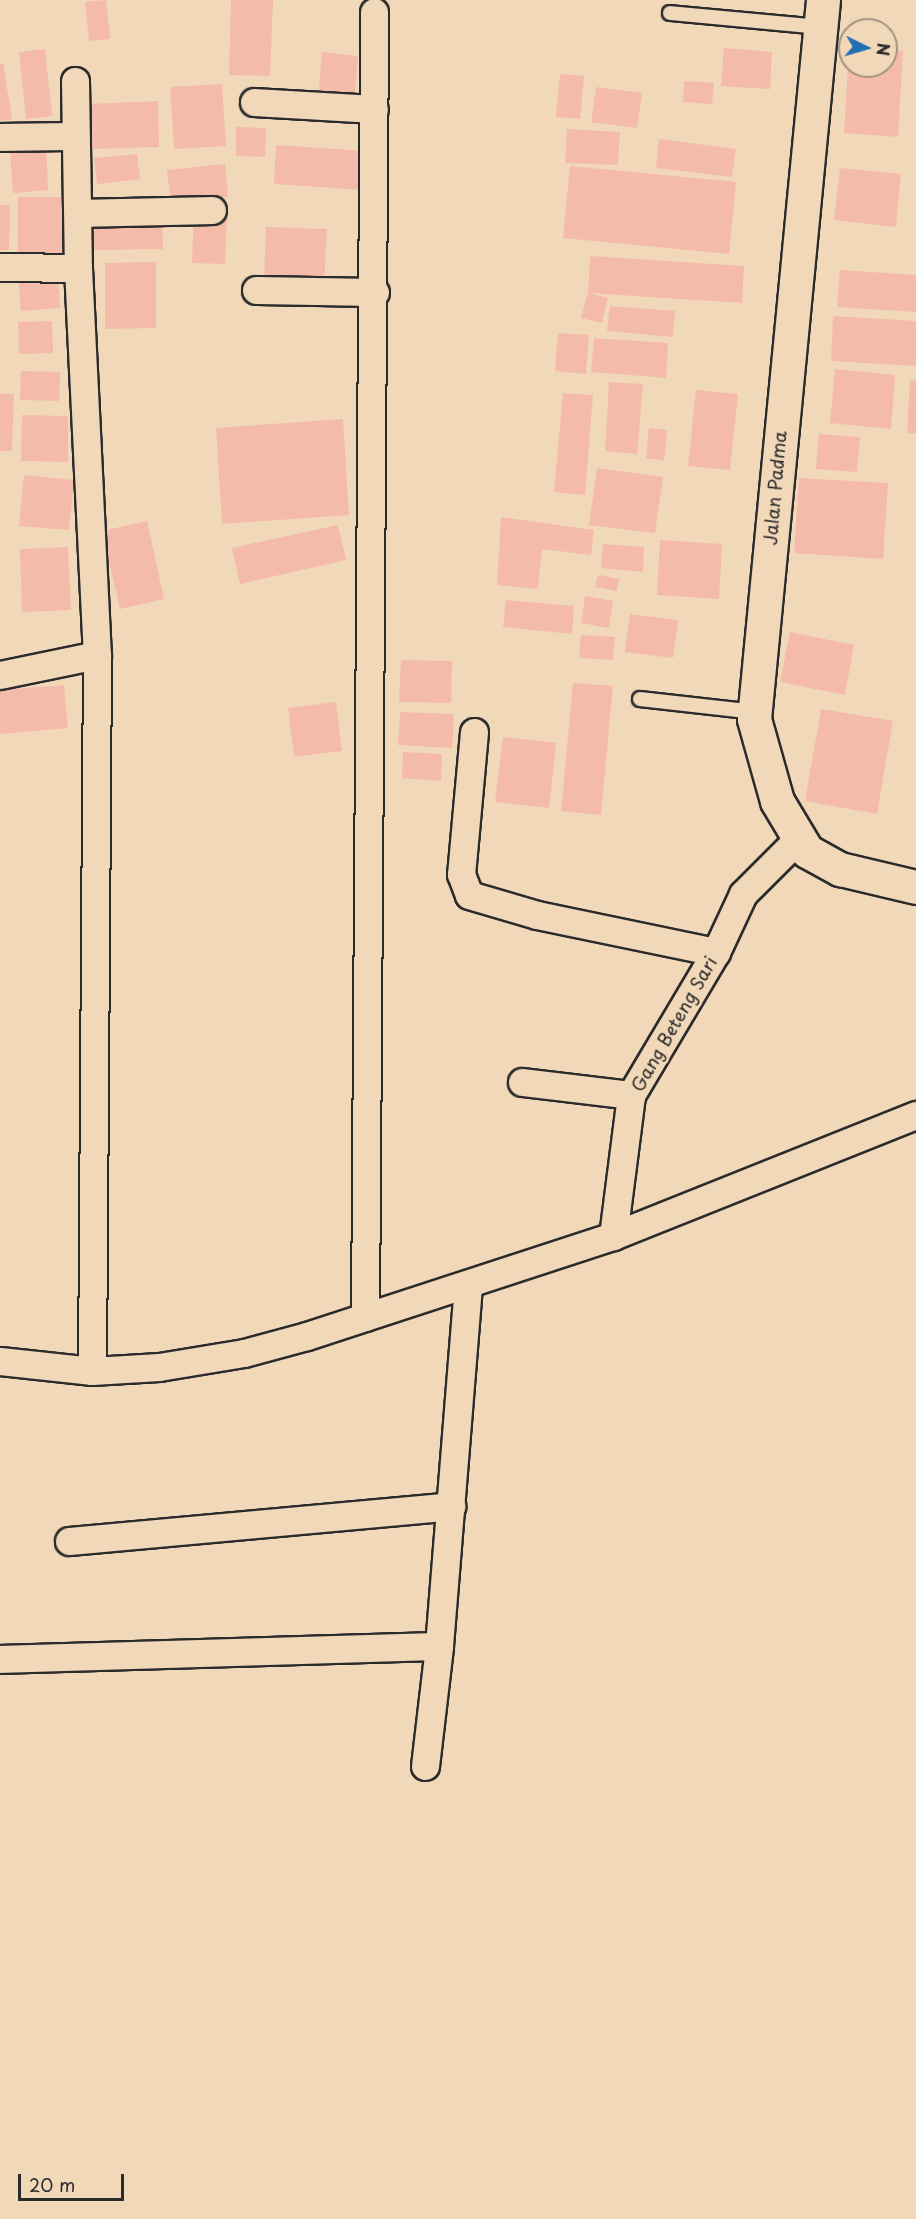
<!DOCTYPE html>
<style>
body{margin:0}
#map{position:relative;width:916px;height:2219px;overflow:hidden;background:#f1d8b9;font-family:"Playpen Sans",sans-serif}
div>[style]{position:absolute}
.building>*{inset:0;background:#f4bbaa}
.roads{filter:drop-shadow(2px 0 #2b2b2b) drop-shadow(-2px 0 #2b2b2b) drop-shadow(0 2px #2b2b2b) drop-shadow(0 -2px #2b2b2b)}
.service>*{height:14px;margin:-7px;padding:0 7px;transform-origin:7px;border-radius:7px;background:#f1d8b9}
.minor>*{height:27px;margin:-13.5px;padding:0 13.5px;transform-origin:13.5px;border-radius:13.5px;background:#f1d8b9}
.tertiary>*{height:33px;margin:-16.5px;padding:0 16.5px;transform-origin:16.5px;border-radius:16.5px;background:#f1d8b9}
span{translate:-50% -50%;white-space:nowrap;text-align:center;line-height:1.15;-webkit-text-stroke:5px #f1d8b9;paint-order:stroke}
.street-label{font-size:18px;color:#2b2b2b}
.north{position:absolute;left:838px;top:18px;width:60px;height:60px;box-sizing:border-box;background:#f1d8b9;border:2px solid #a29380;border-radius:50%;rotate:95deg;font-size:16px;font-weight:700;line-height:24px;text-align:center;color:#2b2b2b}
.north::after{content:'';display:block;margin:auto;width:21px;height:27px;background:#1f6fb2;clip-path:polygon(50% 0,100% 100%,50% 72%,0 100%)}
.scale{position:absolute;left:18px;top:2174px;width:106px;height:27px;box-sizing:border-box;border:3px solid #2b2b2b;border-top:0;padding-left:8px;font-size:18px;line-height:21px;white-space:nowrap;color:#2b2b2b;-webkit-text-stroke:4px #f1d8b9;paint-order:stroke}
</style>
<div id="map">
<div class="building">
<div style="clip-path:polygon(106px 0,110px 39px,89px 41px,85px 2px)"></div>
<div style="clip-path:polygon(231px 0,273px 0,270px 76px,229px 75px)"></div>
<div style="clip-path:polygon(724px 48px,772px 52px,770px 89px,721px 86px)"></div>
<div style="clip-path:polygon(45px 49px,52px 116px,26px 119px,19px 52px)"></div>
<div style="clip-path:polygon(886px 50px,903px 51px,898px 137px,844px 133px,848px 66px,886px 66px)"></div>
<div style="clip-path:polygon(322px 52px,358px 56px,354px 107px,318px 103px)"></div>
<div style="clip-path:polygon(3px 63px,12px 119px,0 121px,0 64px)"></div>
<div style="clip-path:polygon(560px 74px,584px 76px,580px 119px,556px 117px)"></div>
<div style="clip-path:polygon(684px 81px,714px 83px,712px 104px,683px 102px)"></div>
<div style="clip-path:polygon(222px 84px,226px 146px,174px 149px,170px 87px)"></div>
<div style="clip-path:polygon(596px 87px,642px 93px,637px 128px,591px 122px)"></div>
<div style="clip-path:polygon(158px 101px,159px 147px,88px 149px,87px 104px)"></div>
<div style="clip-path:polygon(236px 127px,266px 128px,265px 157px,236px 156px)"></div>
<div style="clip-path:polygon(567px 129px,620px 132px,618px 165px,565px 163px)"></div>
<div style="clip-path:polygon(659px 139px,736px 149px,732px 177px,656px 168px)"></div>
<div style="clip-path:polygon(276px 145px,366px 151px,364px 190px,274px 184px)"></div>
<div style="clip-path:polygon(46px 146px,48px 190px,13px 193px,10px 148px)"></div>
<div style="clip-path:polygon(137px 154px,140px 179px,97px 184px,94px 158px)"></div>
<div style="clip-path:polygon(225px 164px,228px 197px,171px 203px,167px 170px)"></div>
<div style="clip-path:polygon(570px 166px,736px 182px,729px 254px,563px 238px)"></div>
<div style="clip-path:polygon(840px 168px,901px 174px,896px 227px,834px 220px)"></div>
<div style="clip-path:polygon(18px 197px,67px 197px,66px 254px,18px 254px)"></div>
<div style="clip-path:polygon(0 205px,10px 205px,9px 250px,0 250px)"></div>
<div style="clip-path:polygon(194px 213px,227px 215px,225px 264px,192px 263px)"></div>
<div style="clip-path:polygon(162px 217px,163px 249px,94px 250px,93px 218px)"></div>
<div style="clip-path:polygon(266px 227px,327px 229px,324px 283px,264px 281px)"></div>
<div style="clip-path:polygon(590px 256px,744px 266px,742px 303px,588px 293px)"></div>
<div style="clip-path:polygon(156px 262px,156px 328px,105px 329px,105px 263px)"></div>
<div style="clip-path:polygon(840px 270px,916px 275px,916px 312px,837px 307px)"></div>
<div style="clip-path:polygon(58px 274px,60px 308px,21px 311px,18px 277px)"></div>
<div style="clip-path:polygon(588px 293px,608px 298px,602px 323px,581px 318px)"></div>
<div style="clip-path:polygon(610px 306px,675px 311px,673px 337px,607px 331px)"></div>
<div style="clip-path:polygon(833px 316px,916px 321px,916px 366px,831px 361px)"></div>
<div style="clip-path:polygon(52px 321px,53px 353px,19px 354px,18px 322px)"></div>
<div style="clip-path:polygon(558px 333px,589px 335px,586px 374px,555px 371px)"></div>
<div style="clip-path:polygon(594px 338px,668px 343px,666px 378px,591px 372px)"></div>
<div style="clip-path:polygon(835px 369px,895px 375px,891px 429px,830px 423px)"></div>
<div style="clip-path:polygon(21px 371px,60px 372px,59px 401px,20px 400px)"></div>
<div style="clip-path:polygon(910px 380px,916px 381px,916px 433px,907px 433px)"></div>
<div style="clip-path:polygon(609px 382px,643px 384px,637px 454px,605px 451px)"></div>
<div style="clip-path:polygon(696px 390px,738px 394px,730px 470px,688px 466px)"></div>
<div style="clip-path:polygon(563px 393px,593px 395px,585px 495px,554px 492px)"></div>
<div style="clip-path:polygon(0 394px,14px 394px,12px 451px,0 451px)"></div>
<div style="clip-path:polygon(22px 415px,68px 416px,68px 462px,21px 461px)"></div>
<div style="clip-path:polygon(343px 419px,349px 515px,222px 524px,216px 428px)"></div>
<div style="clip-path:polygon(649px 428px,667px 430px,664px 461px,646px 458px)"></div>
<div style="clip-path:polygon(819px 434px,860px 437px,857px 472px,816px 469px)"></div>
<div style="clip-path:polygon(597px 468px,663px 477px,655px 533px,589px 525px)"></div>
<div style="clip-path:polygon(24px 475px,74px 480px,69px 530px,19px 526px)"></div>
<div style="clip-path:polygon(799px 478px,888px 483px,883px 559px,794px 553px)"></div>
<div style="clip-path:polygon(501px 517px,594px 530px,591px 555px,542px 549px,538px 589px,497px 585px)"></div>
<div style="clip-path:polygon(147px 521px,164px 599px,120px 609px,102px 531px)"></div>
<div style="clip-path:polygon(338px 525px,346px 560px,240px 584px,232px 548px)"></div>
<div style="clip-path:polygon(660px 540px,722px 544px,719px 599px,657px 595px)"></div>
<div style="clip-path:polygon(603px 544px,644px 547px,643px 572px,601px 568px)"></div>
<div style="clip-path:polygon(68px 547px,71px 610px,22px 612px,20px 549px)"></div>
<div style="clip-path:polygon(598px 575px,619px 579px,617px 591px,595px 587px)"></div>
<div style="clip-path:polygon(585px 596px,613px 601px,609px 628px,581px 623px)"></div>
<div style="clip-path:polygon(506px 600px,574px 606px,572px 634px,503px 627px)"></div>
<div style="clip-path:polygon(630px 614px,678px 620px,673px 658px,625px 652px)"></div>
<div style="clip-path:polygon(790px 632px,854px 645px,845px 695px,780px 682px)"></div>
<div style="clip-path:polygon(581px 635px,615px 637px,613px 660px,579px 658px)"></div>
<div style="clip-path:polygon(401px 660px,452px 661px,451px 703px,399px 702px)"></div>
<div style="clip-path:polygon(573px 683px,613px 686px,601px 815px,561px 811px)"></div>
<div style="clip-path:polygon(64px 685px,68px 728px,0 734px,0 690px)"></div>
<div style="clip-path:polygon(336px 702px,342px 751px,294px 757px,288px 708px)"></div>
<div style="clip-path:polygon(821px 709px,893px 721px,877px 814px,805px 801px)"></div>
<div style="clip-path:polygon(400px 712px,454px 714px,452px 748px,398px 745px)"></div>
<div style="clip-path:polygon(503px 737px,556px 743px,549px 808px,495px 802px)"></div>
<div style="clip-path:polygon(403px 752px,442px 754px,441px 781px,402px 778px)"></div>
</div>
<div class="roads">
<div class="service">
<div style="left:670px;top:13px;width:152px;rotate:5.3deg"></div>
<div style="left:640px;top:699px;width:116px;rotate:6.4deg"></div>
</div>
<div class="minor">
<div style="left:75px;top:81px;width:187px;rotate:89.1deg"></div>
<div style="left:78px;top:268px;width:387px;rotate:87.2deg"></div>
<div style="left:97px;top:655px;width:716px;rotate:90.4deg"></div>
<div style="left:254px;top:102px;width:120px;rotate:3.3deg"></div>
<div style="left:0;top:137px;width:75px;rotate:-0.8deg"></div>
<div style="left:78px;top:213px;width:134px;rotate:-1.3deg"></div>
<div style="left:0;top:267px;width:78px;rotate:0.7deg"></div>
<div style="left:256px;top:290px;width:119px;rotate:1deg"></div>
<div style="left:0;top:675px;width:99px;rotate:-11.7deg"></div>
<div style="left:474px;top:732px;width:143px;rotate:95.2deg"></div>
<div style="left:461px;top:874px;width:22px;rotate:69deg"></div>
<div style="left:469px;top:895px;width:71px;rotate:16.4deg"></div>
<div style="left:537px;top:915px;width:183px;rotate:11.7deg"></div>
<div style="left:522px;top:1082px;width:110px;rotate:6.8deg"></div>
<div style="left:613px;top:1236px;width:142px;rotate:-82.7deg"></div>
<div style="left:631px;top:1095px;width:166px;rotate:-59.3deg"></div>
<div style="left:716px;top:952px;width:64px;rotate:-65deg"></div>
<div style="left:743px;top:894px;width:79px;rotate:-45deg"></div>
<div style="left:365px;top:1317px;width:1305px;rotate:-89.6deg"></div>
<div style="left:0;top:1361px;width:93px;rotate:6.2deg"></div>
<div style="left:92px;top:1371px;width:67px;rotate:-3.4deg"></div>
<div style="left:159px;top:1367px;width:86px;rotate:-9.4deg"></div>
<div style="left:244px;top:1353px;width:65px;rotate:-15.1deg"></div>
<div style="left:307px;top:1336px;width:322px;rotate:-18.1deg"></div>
<div style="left:613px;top:1236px;width:326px;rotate:-21.8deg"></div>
<div style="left:69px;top:1541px;width:384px;rotate:-5.2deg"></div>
<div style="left:0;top:1659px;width:439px;rotate:-1.7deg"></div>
<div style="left:425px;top:1766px;width:121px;rotate:-83.3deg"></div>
<div style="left:439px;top:1646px;width:362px;rotate:-85.4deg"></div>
</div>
<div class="tertiary">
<div style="left:823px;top:0;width:722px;rotate:95.48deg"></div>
<div style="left:754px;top:719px;width:85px;rotate:74.3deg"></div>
<div style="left:777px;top:801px;width:58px;rotate:59deg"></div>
<div style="left:807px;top:851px;width:38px;rotate:29deg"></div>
<div style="left:840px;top:869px;width:78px;rotate:13.3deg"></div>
</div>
</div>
<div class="street-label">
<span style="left:775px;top:488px;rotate:-85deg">Jalan Padma</span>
<span style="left:674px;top:1024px;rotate:-60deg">Gang Beteng Sari</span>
</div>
<div class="north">N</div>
<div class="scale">20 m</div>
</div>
